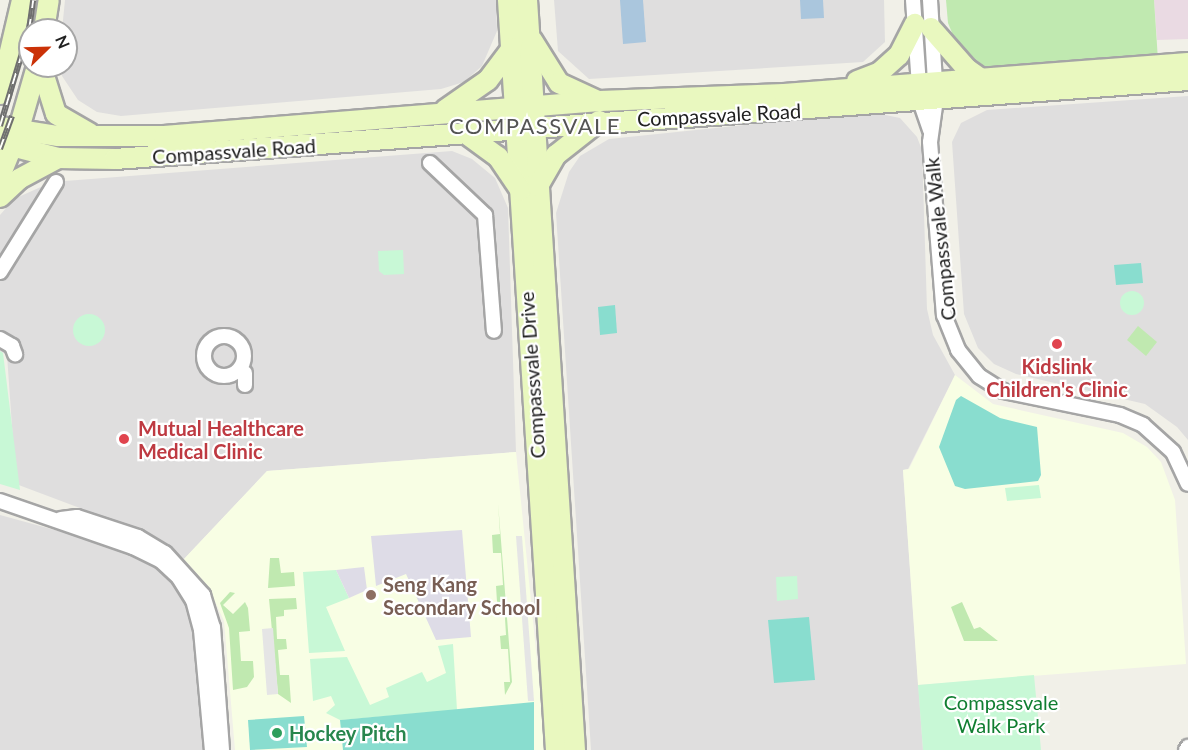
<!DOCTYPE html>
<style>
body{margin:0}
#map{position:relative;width:1188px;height:750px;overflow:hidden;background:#f1f0e8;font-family:Lato,sans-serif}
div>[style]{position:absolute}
.residential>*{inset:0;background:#dfdede}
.industrial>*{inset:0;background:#eadae3}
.education>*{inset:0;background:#f8fee4}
.grass>*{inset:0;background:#c0e9b0}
.park>*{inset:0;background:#c8f8d6}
.round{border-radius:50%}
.pitch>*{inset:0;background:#89ddcf}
.parking>*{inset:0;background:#e5e5e5}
.plaza>*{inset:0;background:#dedce7}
.water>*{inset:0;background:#aac6dd}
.roads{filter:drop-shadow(2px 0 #a5a5a5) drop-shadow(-2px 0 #a5a5a5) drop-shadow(0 2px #a5a5a5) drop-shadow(0 -2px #a5a5a5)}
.street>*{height:14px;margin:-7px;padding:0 7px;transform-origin:7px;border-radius:7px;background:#fff}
.street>.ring{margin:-7px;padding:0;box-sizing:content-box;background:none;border:14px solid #fff;border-radius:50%}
.secondary>*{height:20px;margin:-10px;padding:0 10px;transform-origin:10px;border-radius:10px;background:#e9f8bf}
.rail>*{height:6px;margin-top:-3px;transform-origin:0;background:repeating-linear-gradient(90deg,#fff 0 11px,#6f6f6f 0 22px);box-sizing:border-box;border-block:2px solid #6f6f6f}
.dots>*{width:16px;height:16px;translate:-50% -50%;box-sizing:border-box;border:3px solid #fff;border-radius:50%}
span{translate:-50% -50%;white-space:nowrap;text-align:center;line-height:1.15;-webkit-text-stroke:4.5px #fff;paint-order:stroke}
.street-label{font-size:20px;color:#212121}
.health-label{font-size:20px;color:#be3a42;font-weight:700}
.left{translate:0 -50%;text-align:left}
.education-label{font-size:20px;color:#785e54;font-weight:700}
.park-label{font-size:20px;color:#107e31}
.leisure-label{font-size:20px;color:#27864d;font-weight:700}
.quarter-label{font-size:22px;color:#545454;letter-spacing:1.5px}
.north{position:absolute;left:18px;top:18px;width:60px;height:60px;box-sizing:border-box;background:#fff;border:2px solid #a6a6a6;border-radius:50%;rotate:67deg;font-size:16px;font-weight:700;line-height:24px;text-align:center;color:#212121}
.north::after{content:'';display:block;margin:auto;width:21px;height:27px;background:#cb3207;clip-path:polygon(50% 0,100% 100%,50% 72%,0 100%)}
</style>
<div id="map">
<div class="residential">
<div style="clip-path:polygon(65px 0,496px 0,497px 31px,482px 66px,464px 82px,441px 89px,121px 116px,97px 112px,78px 100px,62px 76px,61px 66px,66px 66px,66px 30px,62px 30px)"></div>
<div style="clip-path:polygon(554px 0,884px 0,885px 42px,863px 62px,589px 79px,558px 51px)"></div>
<div style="clip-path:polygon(1188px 96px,1188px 440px,1177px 427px,1145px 404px,1016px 374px,994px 364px,978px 348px,964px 314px,952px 142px,961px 123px,987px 110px)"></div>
<div style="clip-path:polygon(871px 112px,900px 118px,917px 137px,922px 150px,927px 309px,933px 335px,955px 375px,908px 469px,903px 470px,923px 750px,591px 750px,556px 213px,569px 172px,580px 156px,609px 139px)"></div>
<div style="clip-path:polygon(452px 151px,472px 159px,495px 178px,508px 208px,516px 452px,267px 471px,184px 559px,141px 531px,16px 484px,7px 355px,0 351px,0 215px,14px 199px,52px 182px)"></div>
<div style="clip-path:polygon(0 515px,117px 547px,168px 574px,183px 596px,194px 627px,204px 750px,0 750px)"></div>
</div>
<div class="industrial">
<div style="clip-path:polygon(1154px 0,1188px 0,1188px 39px,1157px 40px)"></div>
</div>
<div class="education">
<div style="clip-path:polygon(955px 375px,993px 404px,1123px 433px,1147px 447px,1161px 462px,1175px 500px,1186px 664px,918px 685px,903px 470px,909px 469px)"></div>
<div style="clip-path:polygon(516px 452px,546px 750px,235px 750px,224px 621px,208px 586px,184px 559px,267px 471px)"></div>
</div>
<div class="grass">
<div style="clip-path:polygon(946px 0,1154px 0,1158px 60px,986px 69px,955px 40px,948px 23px)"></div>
<div style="clip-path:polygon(1138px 326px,1157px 342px,1146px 356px,1127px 340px)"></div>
<div style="clip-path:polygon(498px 502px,512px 682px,505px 695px,504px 682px,510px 682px,508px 649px,501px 649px,500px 636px,506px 635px,504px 602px,497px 602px,496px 586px,503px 585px,501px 553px,493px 553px,492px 535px,500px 534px)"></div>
<div style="clip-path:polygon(270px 558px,279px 558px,281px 573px,294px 572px,295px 586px,268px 588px)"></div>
<div style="clip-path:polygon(230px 592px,235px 593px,223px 605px,233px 614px,245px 602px,248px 608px,250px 631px,239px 632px,241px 661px,253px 661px,254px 677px,247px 687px,233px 690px,229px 628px,220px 603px)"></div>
<div style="clip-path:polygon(296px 598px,297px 609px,284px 610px,284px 616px,276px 617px,277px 639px,286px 639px,287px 649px,278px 650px,280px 675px,289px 675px,291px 703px,278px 694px,269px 599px)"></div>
<div style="clip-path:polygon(962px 602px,974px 629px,980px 627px,998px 641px,964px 641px,951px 607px)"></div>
</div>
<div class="park">
<div style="clip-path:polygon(403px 250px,404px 274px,384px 275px,379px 271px,378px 251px)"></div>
<div class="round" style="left:1120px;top:291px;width:24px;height:24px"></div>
<div class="round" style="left:73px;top:314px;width:32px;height:32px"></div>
<div style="clip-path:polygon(0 351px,3px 353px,20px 490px,0 484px)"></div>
<div style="clip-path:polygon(1039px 485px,1041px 498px,1007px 501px,1005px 488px)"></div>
<div style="clip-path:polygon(336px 570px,349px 598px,326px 607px,345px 651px,309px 653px,303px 572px)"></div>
<div style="clip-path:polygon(797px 576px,798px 599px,777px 601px,776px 577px)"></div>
<div style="clip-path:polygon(453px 644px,457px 710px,340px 720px,326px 713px,335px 705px,331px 696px,313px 701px,310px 659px,347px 657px,370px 705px,389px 697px,386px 688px,422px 672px,427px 682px,446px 673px,438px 646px)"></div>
<div style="clip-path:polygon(1034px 675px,1041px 750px,923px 750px,918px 685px)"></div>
</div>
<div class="pitch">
<div style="clip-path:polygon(1141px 263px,1143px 283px,1116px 285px,1114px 265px)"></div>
<div style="clip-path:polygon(615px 305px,617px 333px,600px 335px,598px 307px)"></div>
<div style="clip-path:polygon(961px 396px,1000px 418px,1037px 427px,1041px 475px,1038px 481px,965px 489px,955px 486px,939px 447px,956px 400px)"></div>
<div style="clip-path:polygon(809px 617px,815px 680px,774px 683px,768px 620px)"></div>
<div style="clip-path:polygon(534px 702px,534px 750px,343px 750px,340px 720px)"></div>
<div style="clip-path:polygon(304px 716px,307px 747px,250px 750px,248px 720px)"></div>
</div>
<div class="parking">
<div style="clip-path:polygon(516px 536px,522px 536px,534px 701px,528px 701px)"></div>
<div style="clip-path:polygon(273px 628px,278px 694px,267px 695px,262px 629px)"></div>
</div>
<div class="plaza">
<div style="clip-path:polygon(462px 530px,471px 637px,436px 640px,406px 574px,376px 586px,371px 536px)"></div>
<div style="clip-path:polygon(364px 567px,367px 590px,349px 598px,336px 570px)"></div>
</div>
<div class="water">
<div style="clip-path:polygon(620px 0,643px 0,646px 42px,623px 44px)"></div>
<div style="clip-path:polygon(800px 0,823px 0,824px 18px,801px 19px)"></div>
</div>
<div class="roads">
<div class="street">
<div style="left:913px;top:0;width:101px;rotate:86deg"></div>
<div style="left:920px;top:101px;width:31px;rotate:71deg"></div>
<div style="left:930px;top:0;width:99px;rotate:86.5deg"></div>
<div style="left:936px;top:99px;width:43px;rotate:97.9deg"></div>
<div style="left:930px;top:142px;width:174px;rotate:85.4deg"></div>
<div style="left:944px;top:315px;width:38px;rotate:68deg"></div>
<div style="left:958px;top:350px;width:33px;rotate:51deg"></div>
<div style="left:979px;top:376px;width:28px;rotate:32deg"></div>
<div style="left:1003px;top:391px;width:119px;rotate:11.6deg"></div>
<div style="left:1120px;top:415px;width:25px;rotate:23deg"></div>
<div style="left:1143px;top:425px;width:40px;rotate:42deg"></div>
<div style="left:1173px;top:452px;width:35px;rotate:65deg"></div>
<div style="left:430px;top:163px;width:76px;rotate:43.4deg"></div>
<div style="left:485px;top:215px;width:116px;rotate:85.6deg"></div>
<div style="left:0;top:272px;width:106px;rotate:-58.1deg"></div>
<div class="ring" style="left:204px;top:336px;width:26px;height:26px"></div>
<div style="left:0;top:339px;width:14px;rotate:30deg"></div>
<div style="left:12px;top:346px;width:9px;rotate:69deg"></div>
<div style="left:245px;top:373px;width:12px;rotate:90deg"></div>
<div style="left:0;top:501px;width:141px;rotate:19.1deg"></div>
<div style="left:133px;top:547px;width:30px;rotate:26deg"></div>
<div style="left:160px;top:560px;width:26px;rotate:43deg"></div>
<div style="left:179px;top:578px;width:26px;rotate:58deg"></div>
<div style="left:193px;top:600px;width:31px;rotate:75deg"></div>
<div style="left:201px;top:630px;width:121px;rotate:84.8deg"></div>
<div style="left:61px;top:519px;width:16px;rotate:-7deg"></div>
<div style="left:77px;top:517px;width:64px;rotate:18.2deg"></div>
<div style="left:138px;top:537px;width:31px;rotate:31deg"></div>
<div style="left:165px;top:553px;width:57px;rotate:47.9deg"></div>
<div style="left:203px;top:595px;width:34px;rotate:73deg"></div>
<div style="left:213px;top:627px;width:123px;rotate:85.8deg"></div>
<div style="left:1186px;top:750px;width:4px;rotate:-56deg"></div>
</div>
<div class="secondary">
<div style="left:508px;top:0;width:752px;rotate:86.34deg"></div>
<div style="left:527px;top:0;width:752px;rotate:86.34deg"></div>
<div style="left:931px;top:28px;width:55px;rotate:48.7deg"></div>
<div style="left:967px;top:69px;width:16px;rotate:35deg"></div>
<div style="left:44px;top:30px;width:30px;rotate:-81deg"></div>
<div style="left:532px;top:40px;width:51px;rotate:57.9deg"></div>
<div style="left:559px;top:83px;width:43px;rotate:24.8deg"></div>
<div style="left:41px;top:66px;width:50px;rotate:72.6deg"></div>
<div style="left:56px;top:114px;width:39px;rotate:30deg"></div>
<div style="left:857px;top:81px;width:25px;rotate:-21deg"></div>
<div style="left:880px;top:72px;width:25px;rotate:-42deg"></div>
<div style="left:899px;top:55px;width:35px;rotate:-63deg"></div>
<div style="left:0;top:94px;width:97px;rotate:-76.8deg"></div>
<div style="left:445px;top:110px;width:52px;rotate:-34.9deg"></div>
<div style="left:488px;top:80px;width:40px;rotate:-53deg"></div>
<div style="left:0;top:127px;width:59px;rotate:8.8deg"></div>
<div style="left:58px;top:136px;width:106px"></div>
<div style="left:164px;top:136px;width:437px;rotate:-4.6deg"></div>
<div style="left:600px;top:101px;width:184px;rotate:-2.2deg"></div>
<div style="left:784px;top:94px;width:405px;rotate:-4.4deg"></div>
<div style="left:465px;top:133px;width:41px;rotate:36deg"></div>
<div style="left:498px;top:157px;width:40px;rotate:56deg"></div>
<div style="left:0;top:143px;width:60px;rotate:14.5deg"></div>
<div style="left:58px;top:158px;width:57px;rotate:1deg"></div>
<div style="left:115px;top:159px;width:1076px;rotate:-4.21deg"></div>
<div style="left:0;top:176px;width:48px;rotate:-67.8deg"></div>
<div style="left:18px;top:132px;width:69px;rotate:-73.9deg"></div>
<div style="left:538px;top:186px;width:36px;rotate:-60deg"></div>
<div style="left:556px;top:155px;width:55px;rotate:-38.3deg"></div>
<div style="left:0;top:197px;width:26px;rotate:-43deg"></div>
<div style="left:19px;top:179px;width:44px;rotate:-28.3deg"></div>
</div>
</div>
<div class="rail">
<div style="left:0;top:126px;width:100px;rotate:-73.2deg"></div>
<div style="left:29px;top:30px;width:30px;rotate:-82deg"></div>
<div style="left:0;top:149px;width:35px;rotate:-70deg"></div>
</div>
<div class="dots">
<div style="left:1057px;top:344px;background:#e0444e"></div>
<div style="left:124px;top:439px;background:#e0444e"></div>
<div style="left:371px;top:595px;background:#8d6e63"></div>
<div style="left:277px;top:733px;background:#2e9e5b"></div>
</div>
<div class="street-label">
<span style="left:719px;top:115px;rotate:-3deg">Compassvale Road</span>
<span style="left:234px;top:151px;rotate:-4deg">Compassvale Road</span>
<span style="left:940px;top:239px;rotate:-96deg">Compassvale Walk</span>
<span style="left:532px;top:375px;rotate:-94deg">Compassvale Drive</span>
</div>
<div class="health-label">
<span style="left:1057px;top:378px">Kidslink<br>Children's Clinic</span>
<span class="left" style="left:138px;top:440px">Mutual Healthcare<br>Medical Clinic</span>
</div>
<div class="education-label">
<span class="left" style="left:383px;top:596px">Seng Kang<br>Secondary School</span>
</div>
<div class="park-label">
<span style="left:1001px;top:714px">Compassvale<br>Walk Park</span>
</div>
<div class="leisure-label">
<span class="left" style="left:289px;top:733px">Hockey Pitch</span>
</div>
<div class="quarter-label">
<span style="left:535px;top:126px">COMPASSVALE</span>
</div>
<div class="north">N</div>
</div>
